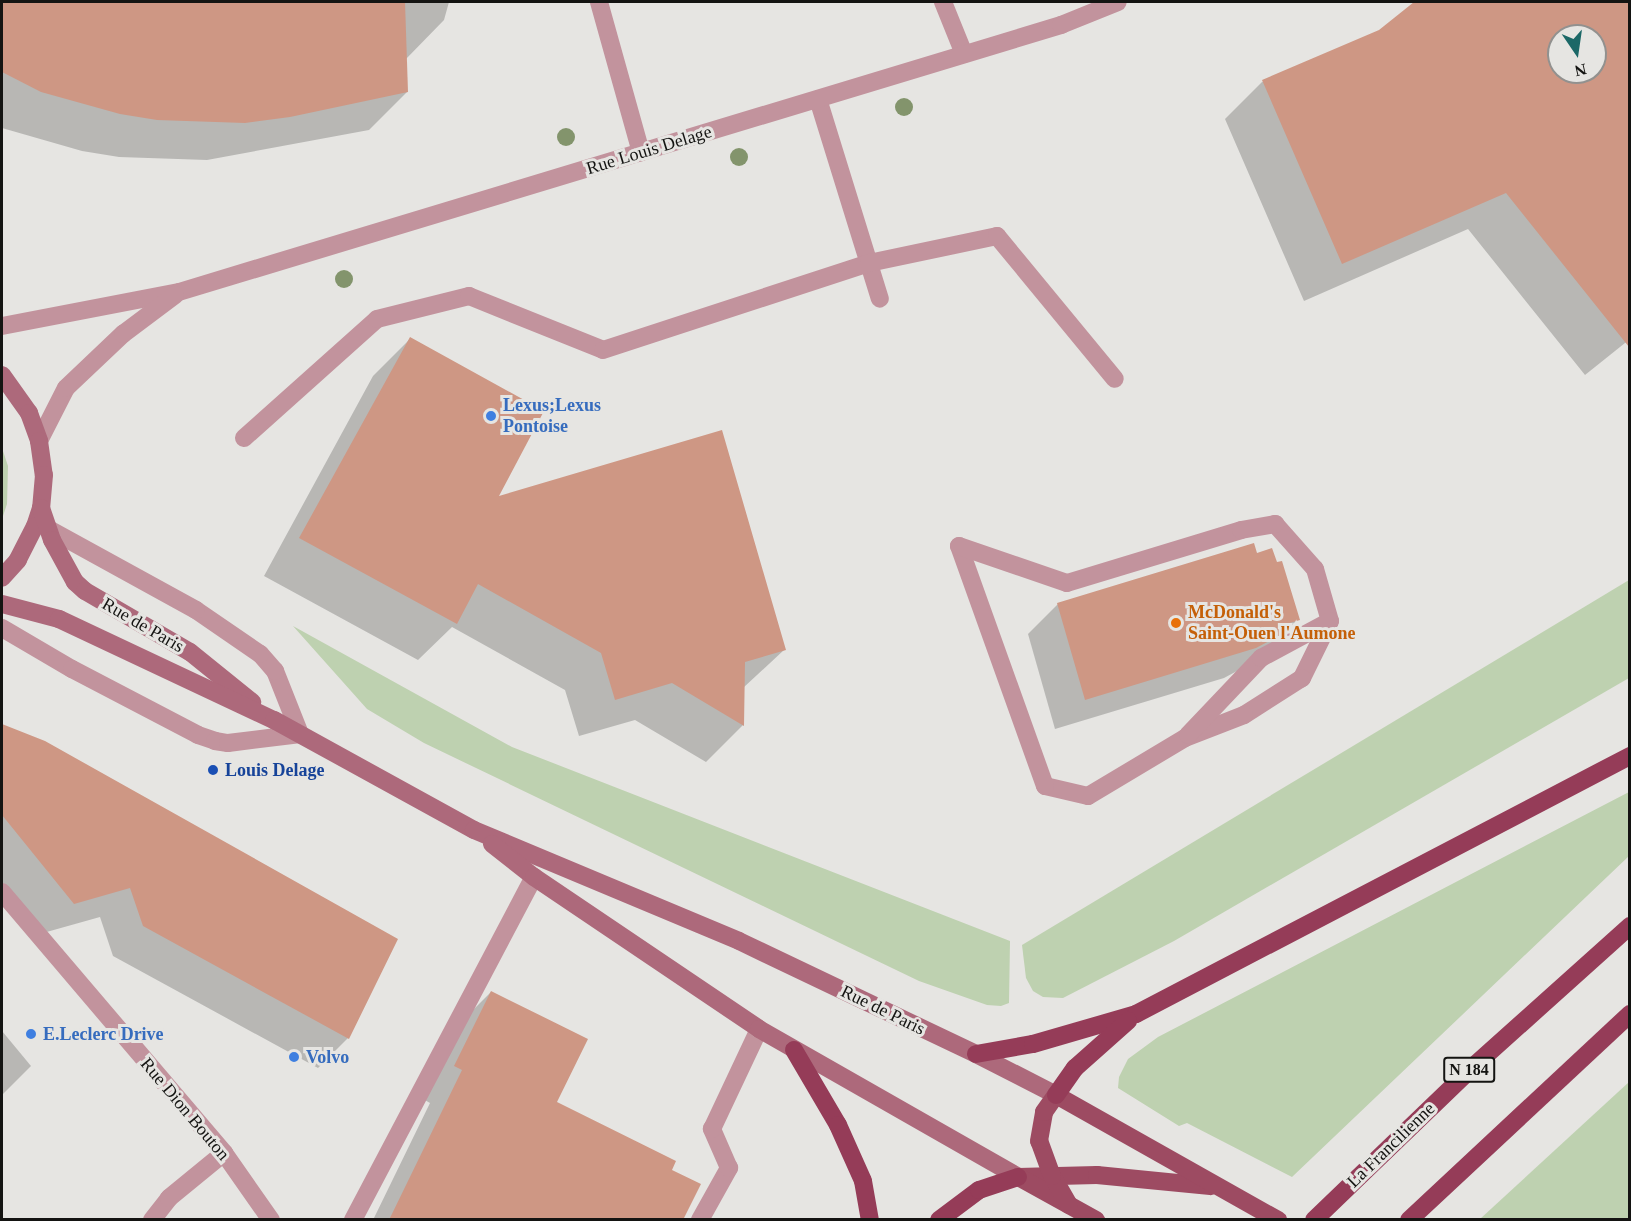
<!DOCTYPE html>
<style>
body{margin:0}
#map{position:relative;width:1631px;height:1221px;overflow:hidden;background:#e6e5e2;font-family:Georgia,serif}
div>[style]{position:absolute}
.green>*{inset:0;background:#bed1b0}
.shadow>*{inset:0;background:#0003}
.building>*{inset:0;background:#ce9784}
.service>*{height:18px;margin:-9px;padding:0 9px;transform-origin:9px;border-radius:9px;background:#c2939d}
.minor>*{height:18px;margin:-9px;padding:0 9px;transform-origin:9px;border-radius:9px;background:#c2939d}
.secondary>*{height:18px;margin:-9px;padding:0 9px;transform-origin:9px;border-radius:9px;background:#ad697b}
.primary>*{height:18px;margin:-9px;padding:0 9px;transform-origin:9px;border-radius:9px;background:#9d4b62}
.trunk>*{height:18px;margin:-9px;padding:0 9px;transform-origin:9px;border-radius:9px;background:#953c58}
.trees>*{width:18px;height:18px;margin:-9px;border-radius:50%;background:#83946c}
.dots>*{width:16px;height:16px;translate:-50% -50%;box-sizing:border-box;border:3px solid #e6e5e2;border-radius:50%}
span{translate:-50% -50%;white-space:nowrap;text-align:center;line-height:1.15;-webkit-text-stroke:6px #e6e5e2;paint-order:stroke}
.shield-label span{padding:2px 4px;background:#e6e5e2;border:2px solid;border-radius:4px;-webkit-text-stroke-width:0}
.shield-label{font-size:16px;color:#141412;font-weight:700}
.street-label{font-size:18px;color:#141412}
.shop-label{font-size:18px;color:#366cbe;font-weight:700}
.left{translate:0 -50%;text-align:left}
.food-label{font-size:18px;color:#c56008;font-weight:700}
.transit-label{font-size:18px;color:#164399;font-weight:700}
.frame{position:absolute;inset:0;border:3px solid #141412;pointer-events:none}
.north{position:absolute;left:1547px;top:24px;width:60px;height:60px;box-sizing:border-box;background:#e6e5e2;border:2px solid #92918f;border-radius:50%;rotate:167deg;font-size:16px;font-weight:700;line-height:24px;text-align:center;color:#141412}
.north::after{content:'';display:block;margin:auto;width:21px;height:27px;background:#1c6867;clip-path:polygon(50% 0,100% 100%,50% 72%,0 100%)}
</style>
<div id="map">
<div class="green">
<div style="clip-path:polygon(2px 448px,8px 466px,7px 504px,2px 519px)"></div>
<div style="clip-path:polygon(1629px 580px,1629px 678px,1174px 941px,1063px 998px,1043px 997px,1033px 991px,1026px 978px,1022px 945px)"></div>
<div style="clip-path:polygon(293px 626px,512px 747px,1010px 941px,1009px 1003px,1001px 1006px,987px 1005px,919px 981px,424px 743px,367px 709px)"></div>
<div style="clip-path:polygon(1629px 792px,1629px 856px,1292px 1177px,1187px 1123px,1179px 1126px,1118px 1088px,1119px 1077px,1128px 1059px,1158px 1037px)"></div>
<div style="clip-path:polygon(1629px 1082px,1629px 1219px,1480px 1219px)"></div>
</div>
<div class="shadow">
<div style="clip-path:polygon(2px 2px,449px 2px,444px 20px,406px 59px,407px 92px,369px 130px,207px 160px,119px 157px,82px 151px,2px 128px)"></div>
<div style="clip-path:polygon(evenodd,1416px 2px,1630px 2px,1630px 339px,1585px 375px,1468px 229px,1304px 301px,1225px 119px,1262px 82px,1379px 31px,1416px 2px,1559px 36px,1595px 36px,1595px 72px,1559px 72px,1559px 36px)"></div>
<div style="clip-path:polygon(410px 339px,496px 498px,784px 650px,743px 688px,743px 725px,706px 762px,635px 720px,579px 736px,565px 690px,452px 627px,418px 660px,264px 576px,373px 376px)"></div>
<div style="clip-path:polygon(1256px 554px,1276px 564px,1298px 619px,1268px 650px,1250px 664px,1224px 678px,1055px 729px,1028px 634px,1058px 604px)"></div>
<div style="clip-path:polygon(2px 730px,20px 733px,348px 1038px,318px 1068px,113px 956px,100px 917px,43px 933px,2px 882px)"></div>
<div style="clip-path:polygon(491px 992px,555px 1103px,670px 1171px,682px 1220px,373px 1220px,430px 1103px,423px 1099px,458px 1025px)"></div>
<div style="clip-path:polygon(2px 1031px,31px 1066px,2px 1095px)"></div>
</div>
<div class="building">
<div style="clip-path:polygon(2px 2px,405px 2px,408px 92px,290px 117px,245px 123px,157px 120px,120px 114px,41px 92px,2px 72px)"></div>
<div style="clip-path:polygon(evenodd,1414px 2px,1629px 2px,1629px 347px,1506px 193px,1342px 264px,1262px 80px,1379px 30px,1414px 2px,1559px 36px,1595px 36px,1595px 72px,1559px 72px,1559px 36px)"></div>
<div style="clip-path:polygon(410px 337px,544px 411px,499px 496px,722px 430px,786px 650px,745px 662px,744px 726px,672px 683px,615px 700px,601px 653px,478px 584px,457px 624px,299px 538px)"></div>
<div style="clip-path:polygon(1254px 543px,1257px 553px,1272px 548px,1277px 562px,1282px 561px,1300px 620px,1279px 626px,1282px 634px,1256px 648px,1085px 700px,1057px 603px)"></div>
<div style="clip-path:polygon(2px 724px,45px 741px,398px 939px,349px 1039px,143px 926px,130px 888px,74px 904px,2px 815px)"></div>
<div style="clip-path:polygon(491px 991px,588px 1039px,557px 1102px,676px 1161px,672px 1170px,701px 1184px,683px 1220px,389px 1220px,462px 1070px,454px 1066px)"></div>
</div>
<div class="service">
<div style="left:599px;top:2px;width:156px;rotate:74.4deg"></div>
<div style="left:943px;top:2px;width:56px;rotate:68deg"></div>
<div style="left:818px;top:99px;width:209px;rotate:72.8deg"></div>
<div style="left:244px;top:438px;width:178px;rotate:-41.8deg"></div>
<div style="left:377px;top:319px;width:95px;rotate:-14deg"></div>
<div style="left:469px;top:296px;width:144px;rotate:21.9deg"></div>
<div style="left:603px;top:350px;width:280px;rotate:-18.1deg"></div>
<div style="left:869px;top:263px;width:131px;rotate:-11.9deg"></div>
<div style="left:997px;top:236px;width:185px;rotate:50.5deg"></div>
<div style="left:1275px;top:524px;width:60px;rotate:48.4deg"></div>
<div style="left:1315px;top:569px;width:54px;rotate:73.9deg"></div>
<div style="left:1330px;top:621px;width:64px;rotate:116.2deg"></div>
<div style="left:1302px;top:678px;width:69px;rotate:147.5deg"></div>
<div style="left:1244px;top:715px;width:63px;rotate:158.7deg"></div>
<div style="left:1185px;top:738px;width:113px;rotate:149.1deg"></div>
<div style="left:1088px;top:796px;width:44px;rotate:-166.9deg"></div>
<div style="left:1045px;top:786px;width:255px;rotate:-109.7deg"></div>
<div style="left:959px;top:546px;width:114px;rotate:18.9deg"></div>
<div style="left:1067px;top:583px;width:182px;rotate:-16.9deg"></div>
<div style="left:1241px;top:530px;width:35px;rotate:-10deg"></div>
<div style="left:2px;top:628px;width:81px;rotate:30.4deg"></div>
<div style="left:72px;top:669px;width:142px;rotate:27.6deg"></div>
<div style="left:198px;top:735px;width:18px;rotate:19deg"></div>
<div style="left:215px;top:741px;width:13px;rotate:9deg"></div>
<div style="left:228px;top:743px;width:73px;rotate:-7.1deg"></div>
<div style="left:300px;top:734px;width:68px;rotate:-111.6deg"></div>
<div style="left:275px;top:671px;width:23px;rotate:-131deg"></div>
<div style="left:260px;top:654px;width:78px;rotate:-145.5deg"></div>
<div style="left:196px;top:610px;width:170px;rotate:-151.2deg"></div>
<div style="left:1188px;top:735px;width:106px;rotate:-46.5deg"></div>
<div style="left:1261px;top:658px;width:78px;rotate:-28.2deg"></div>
<div style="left:152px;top:1220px;width:28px;rotate:-52deg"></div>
<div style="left:169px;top:1198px;width:71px;rotate:-39.3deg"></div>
<div style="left:353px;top:1220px;width:388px;rotate:-62.2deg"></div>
<div style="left:700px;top:1220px;width:60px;rotate:-60.9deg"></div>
<div style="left:729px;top:1168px;width:43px;rotate:-113.6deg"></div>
<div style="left:712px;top:1129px;width:110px;rotate:-64.8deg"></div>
</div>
<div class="minor">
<div style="left:2px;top:326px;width:180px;rotate:-10.9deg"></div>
<div style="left:179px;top:292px;width:922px;rotate:-16.84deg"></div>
<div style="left:1061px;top:25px;width:61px;rotate:-22deg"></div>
<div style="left:39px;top:441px;width:59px;rotate:-63deg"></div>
<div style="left:66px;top:388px;width:79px;rotate:-43.5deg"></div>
<div style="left:123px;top:334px;width:65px;rotate:-36.9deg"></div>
<div style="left:2px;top:892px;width:343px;rotate:49.6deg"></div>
<div style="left:224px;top:1153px;width:82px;rotate:55deg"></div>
</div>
<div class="secondary">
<div style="left:2px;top:375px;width:47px;rotate:54.6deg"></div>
<div style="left:29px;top:413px;width:30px;rotate:70deg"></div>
<div style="left:39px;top:441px;width:34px;rotate:82deg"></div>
<div style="left:44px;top:475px;width:33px;rotate:95deg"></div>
<div style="left:41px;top:508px;width:19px;rotate:108deg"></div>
<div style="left:35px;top:526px;width:38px;rotate:117deg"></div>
<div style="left:18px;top:560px;width:24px;rotate:132deg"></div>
<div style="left:41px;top:508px;width:34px;rotate:71deg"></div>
<div style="left:52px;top:540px;width:48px;rotate:61.3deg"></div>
<div style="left:75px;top:582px;width:13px;rotate:42deg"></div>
<div style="left:85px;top:591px;width:121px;rotate:30.2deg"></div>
<div style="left:190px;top:652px;width:80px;rotate:38.9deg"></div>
<div style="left:2px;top:604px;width:59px;rotate:14.7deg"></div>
<div style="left:59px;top:619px;width:238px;rotate:25.2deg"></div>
<div style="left:274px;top:720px;width:228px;rotate:28.8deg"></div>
<div style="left:474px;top:830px;width:287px;rotate:22.7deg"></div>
<div style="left:739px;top:941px;width:263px;rotate:25.5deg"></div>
<div style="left:976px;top:1054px;width:90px;rotate:27.1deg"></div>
<div style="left:492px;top:844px;width:53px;rotate:38.2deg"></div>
<div style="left:534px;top:877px;width:272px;rotate:34deg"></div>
<div style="left:759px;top:1029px;width:298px;rotate:29.7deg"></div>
</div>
<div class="primary">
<div style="left:1018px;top:1177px;width:79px;rotate:-1.5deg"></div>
<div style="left:1097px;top:1175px;width:114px;rotate:5.6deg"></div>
<div style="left:1020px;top:1178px;width:87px;rotate:28.9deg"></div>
<div style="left:1069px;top:1205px;width:34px;rotate:-120deg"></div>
<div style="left:1052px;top:1176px;width:37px;rotate:-110deg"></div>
<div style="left:1039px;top:1141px;width:29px;rotate:-80deg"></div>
<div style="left:1044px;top:1112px;width:21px;rotate:-55deg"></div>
<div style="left:1056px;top:1095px;width:255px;rotate:29.4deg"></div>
</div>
<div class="trunk">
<div style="left:794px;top:1050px;width:87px;rotate:59.6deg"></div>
<div style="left:838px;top:1125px;width:61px;rotate:65.9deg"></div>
<div style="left:863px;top:1181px;width:40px;rotate:80deg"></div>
<div style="left:976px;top:1054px;width:58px;rotate:-10deg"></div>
<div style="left:1033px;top:1044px;width:107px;rotate:-16.2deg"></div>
<div style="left:1136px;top:1014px;width:557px;rotate:-27.58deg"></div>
<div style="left:1056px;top:1095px;width:33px;rotate:-55deg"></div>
<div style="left:1075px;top:1068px;width:71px;rotate:-41.6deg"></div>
<div style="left:939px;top:1220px;width:50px;rotate:-36.9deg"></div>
<div style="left:979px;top:1190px;width:41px;rotate:-18.4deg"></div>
<div style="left:1314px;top:1220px;width:223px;rotate:-43.9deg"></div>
<div style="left:1475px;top:1065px;width:208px;rotate:-41.9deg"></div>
<div style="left:1409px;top:1220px;width:302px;rotate:-43deg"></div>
</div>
<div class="trees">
<div style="left:904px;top:107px"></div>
<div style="left:566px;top:137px"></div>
<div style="left:739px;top:157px"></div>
<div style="left:344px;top:279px"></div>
</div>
<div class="dots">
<div style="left:491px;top:416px;background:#3f7fe0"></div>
<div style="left:1176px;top:623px;background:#e8710a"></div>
<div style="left:213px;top:770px;background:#1a4fb4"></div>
<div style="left:31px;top:1034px;background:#3f7fe0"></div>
<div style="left:294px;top:1057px;background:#3f7fe0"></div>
</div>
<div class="shield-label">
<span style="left:1469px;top:1070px">N 184</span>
</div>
<div class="street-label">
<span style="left:649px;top:150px;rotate:-17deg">Rue Louis Delage</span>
<span style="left:143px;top:625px;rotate:30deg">Rue de Paris</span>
<span style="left:883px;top:1010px;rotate:26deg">Rue de Paris</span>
<span style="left:185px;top:1109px;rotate:50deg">Rue Dion Bouton</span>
<span style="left:1391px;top:1145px;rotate:-44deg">La Francilienne</span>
</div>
<div class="shop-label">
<span class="left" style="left:503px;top:416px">Lexus;Lexus<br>Pontoise</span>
<span class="left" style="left:43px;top:1034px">E.Leclerc Drive</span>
<span class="left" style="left:306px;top:1057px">Volvo</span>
</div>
<div class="food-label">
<span class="left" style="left:1188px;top:623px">McDonald's<br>Saint-Ouen l'Aumone</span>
</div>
<div class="transit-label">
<span class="left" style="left:225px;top:770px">Louis Delage</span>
</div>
<div class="frame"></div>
<div class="north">N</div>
</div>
